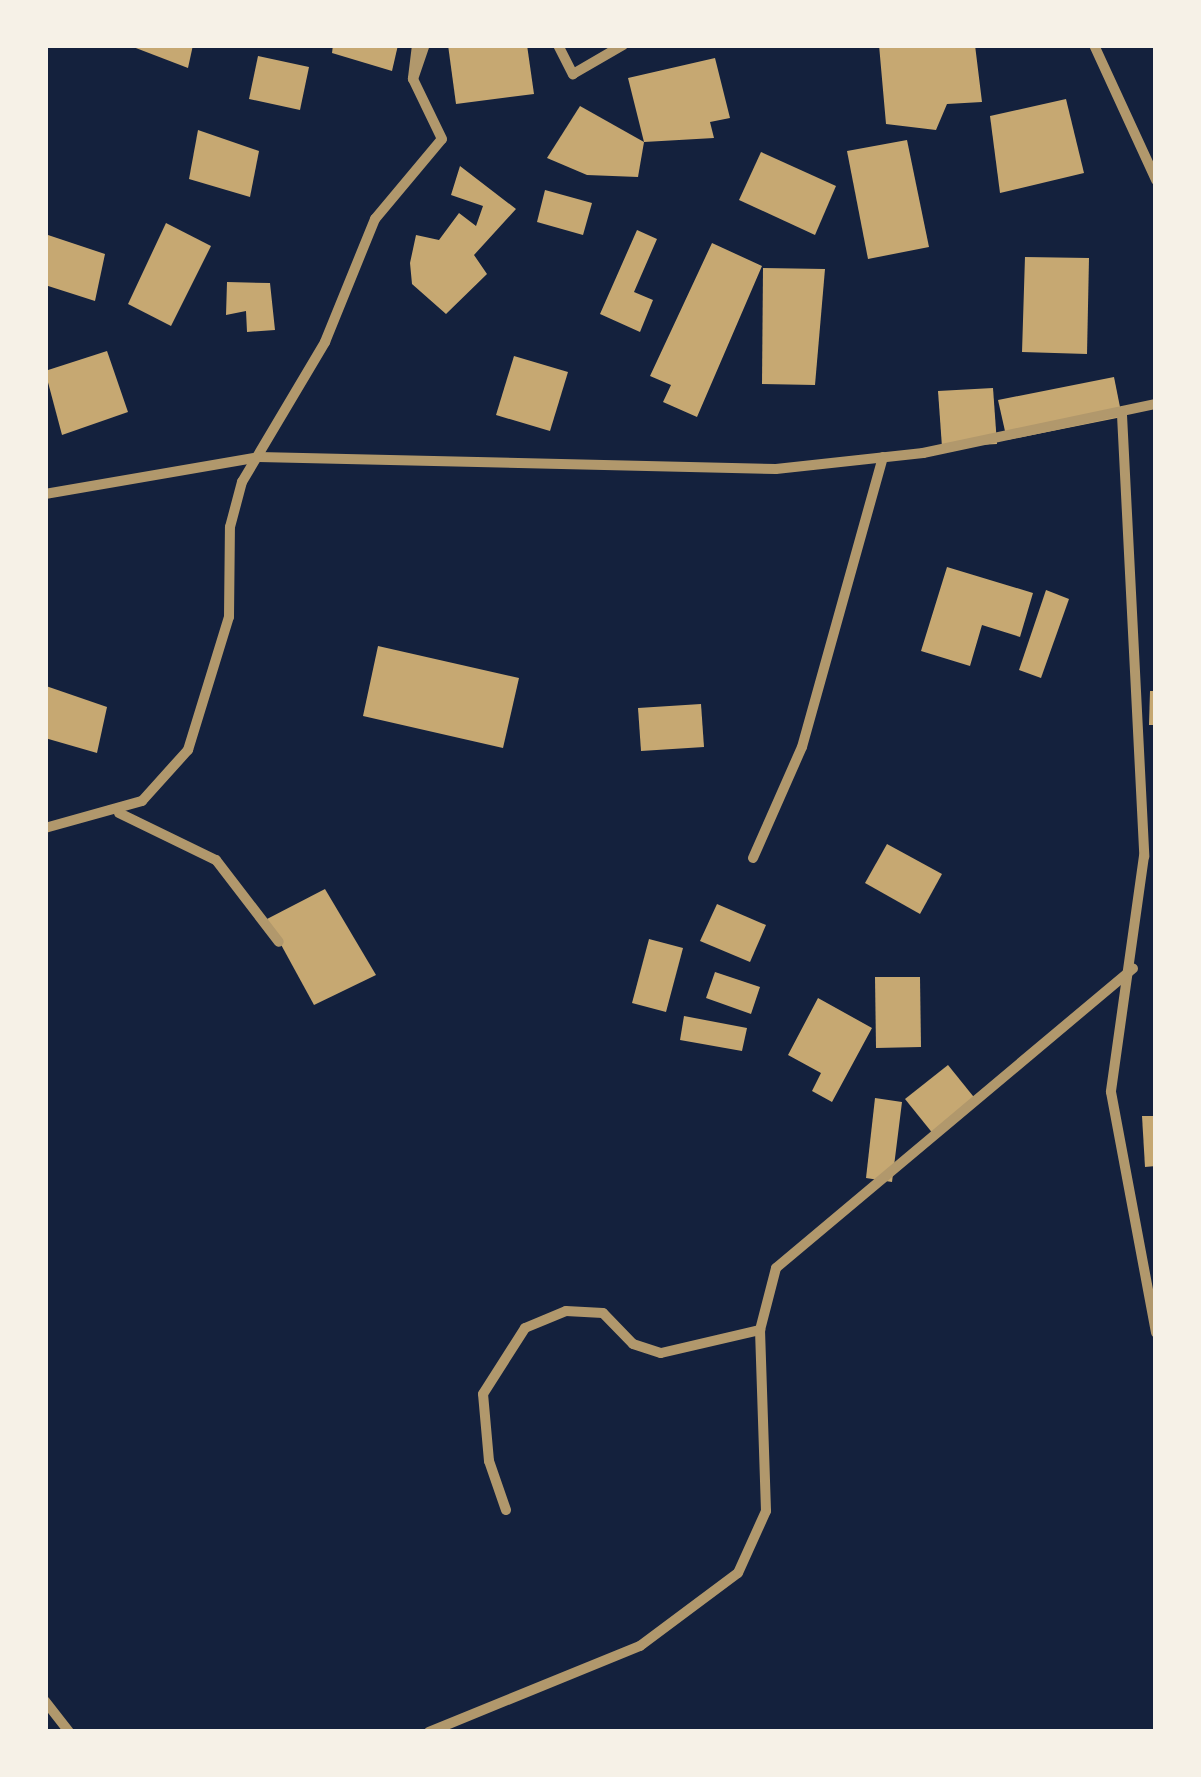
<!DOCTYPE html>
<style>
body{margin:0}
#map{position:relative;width:1201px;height:1777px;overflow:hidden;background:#14213d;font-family:"DejaVu Sans",sans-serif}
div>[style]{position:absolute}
.building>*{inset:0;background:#c6a872}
.minor>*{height:10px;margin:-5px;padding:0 5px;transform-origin:5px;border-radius:5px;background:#b1986c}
span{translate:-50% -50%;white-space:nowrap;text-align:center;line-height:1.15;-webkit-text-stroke:10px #f6f1e7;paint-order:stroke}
.frame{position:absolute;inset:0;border:48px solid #f6f1e7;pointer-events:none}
</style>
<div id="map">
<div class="building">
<div style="clip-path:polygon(128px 45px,193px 45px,188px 68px)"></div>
<div style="clip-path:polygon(333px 45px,398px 45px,392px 71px,332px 53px)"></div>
<div style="clip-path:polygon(448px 45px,527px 45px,534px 94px,456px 104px)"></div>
<div style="clip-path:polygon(879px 45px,975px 45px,982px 102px,947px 104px,936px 130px,886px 124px)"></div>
<div style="clip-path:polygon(258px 56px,309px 67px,300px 110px,249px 99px)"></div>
<div style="clip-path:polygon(715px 58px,730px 118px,710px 122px,714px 138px,644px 142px,628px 78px)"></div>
<div style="clip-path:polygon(1066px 99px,1084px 173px,1000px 193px,990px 116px)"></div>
<div style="clip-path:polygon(580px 106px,644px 142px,638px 177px,587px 175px,547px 158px)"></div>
<div style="clip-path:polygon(198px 130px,259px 151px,250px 197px,189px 179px)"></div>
<div style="clip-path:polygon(907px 140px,929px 247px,868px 259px,847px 151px)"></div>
<div style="clip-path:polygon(761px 152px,836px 186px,815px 235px,739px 200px)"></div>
<div style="clip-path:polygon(460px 166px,516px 209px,474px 255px,487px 274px,446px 314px,412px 284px,410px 263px,416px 235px,439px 240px,459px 213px,476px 226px,483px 206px,451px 195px)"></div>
<div style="clip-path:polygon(545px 190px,592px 203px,583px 235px,537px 222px)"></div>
<div style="clip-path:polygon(166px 223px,211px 246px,171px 326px,128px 304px)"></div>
<div style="clip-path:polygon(637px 230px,657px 239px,634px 292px,653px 300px,640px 332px,600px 314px)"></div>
<div style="clip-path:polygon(45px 234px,105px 254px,95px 301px,45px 285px)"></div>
<div style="clip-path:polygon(712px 243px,762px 266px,697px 417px,663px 402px,671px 385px,650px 376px)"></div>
<div style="clip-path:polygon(1025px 257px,1089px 258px,1087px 354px,1022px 352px)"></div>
<div style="clip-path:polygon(763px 268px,825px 269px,815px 385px,762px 384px)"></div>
<div style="clip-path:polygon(227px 282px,270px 283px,275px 330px,247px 332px,246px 311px,226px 315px)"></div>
<div style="clip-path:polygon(107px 351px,128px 412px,62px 435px,45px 371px)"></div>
<div style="clip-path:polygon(514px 356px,568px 372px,550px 431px,496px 415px)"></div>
<div style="clip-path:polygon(1114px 377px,1122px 417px,1007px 440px,998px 400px)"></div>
<div style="clip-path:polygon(993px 388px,997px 444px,942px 447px,938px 391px)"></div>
<div style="clip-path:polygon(947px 567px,1033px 593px,1020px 637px,982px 625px,970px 666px,921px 651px)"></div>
<div style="clip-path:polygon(1046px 590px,1069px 599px,1041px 678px,1019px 670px)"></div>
<div style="clip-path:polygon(378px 646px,519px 678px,503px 748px,363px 716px)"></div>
<div style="clip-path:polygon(46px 686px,107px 707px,97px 753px,45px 738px)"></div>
<div style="clip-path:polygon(1150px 691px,1156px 691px,1156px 725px,1149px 725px)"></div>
<div style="clip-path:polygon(701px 704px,704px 747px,641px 751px,638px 708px)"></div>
<div style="clip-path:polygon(887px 844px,942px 874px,920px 914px,865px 883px)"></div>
<div style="clip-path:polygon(325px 889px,376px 975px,314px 1005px,267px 919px)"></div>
<div style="clip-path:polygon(717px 904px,766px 925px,750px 962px,700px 941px)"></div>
<div style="clip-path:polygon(649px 939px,683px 948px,666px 1012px,632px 1003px)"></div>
<div style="clip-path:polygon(715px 972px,760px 987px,751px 1014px,706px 998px)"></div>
<div style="clip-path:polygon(875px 977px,920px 977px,921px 1047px,876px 1048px)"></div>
<div style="clip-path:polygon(818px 998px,872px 1028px,832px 1102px,812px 1091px,821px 1073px,788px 1055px)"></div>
<div style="clip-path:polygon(684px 1016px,747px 1028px,742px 1051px,680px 1040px)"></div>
<div style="clip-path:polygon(948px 1065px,977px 1101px,934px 1135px,905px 1099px)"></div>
<div style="clip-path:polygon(875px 1098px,902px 1102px,892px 1182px,866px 1178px)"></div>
<div style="clip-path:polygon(1142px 1116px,1156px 1116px,1156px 1166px,1145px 1167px)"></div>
</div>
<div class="minor">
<div style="left:417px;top:45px;width:34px;rotate:97deg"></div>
<div style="left:413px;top:79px;width:36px;rotate:-71deg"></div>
<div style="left:558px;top:45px;width:33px;rotate:63deg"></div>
<div style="left:573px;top:74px;width:58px;rotate:-30.1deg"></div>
<div style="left:1094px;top:45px;width:149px;rotate:65.3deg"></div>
<div style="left:1122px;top:415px;width:442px;rotate:87.1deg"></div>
<div style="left:1144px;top:856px;width:238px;rotate:98deg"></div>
<div style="left:1111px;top:1092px;width:245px;rotate:79.4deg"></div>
<div style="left:45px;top:494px;width:217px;rotate:-9.8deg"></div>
<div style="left:259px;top:457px;width:517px;rotate:1.33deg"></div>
<div style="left:776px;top:469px;width:148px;rotate:-6.2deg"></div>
<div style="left:923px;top:453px;width:238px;rotate:-11.9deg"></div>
<div style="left:119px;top:813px;width:108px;rotate:25.9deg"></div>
<div style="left:216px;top:860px;width:103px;rotate:52.5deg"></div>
<div style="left:45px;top:828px;width:101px;rotate:-15.6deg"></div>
<div style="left:142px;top:801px;width:69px;rotate:-48deg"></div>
<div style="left:188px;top:750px;width:139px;rotate:-72.9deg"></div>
<div style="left:229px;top:617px;width:90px;rotate:-89.4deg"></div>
<div style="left:230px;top:527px;width:47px;rotate:-75.1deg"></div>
<div style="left:242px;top:482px;width:163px;rotate:-59.3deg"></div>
<div style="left:325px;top:342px;width:133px;rotate:-67.9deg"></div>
<div style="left:375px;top:219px;width:104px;rotate:-50.1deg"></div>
<div style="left:442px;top:139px;width:67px;rotate:-115.8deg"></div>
<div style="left:753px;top:858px;width:121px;rotate:-66.2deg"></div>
<div style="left:802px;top:747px;width:301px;rotate:-74.4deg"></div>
<div style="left:506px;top:1510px;width:52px;rotate:-109.1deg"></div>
<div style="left:489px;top:1461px;width:67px;rotate:-95.1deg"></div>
<div style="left:483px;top:1394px;width:78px;rotate:-57.5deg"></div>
<div style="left:525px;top:1328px;width:44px;rotate:-22.5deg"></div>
<div style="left:566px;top:1311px;width:37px;rotate:3deg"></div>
<div style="left:603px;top:1313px;width:43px;rotate:45.9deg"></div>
<div style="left:633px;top:1344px;width:29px;rotate:18deg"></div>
<div style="left:661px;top:1353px;width:102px;rotate:-13.1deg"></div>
<div style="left:45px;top:1701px;width:39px;rotate:52deg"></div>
<div style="left:429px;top:1732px;width:228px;rotate:-22.2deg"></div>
<div style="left:640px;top:1646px;width:122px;rotate:-36.7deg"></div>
<div style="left:738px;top:1573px;width:68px;rotate:-65.7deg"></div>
<div style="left:766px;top:1511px;width:181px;rotate:-91.9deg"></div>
<div style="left:760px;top:1330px;width:64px;rotate:-75.5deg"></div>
<div style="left:776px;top:1268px;width:466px;rotate:-40deg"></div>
</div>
<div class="frame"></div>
</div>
